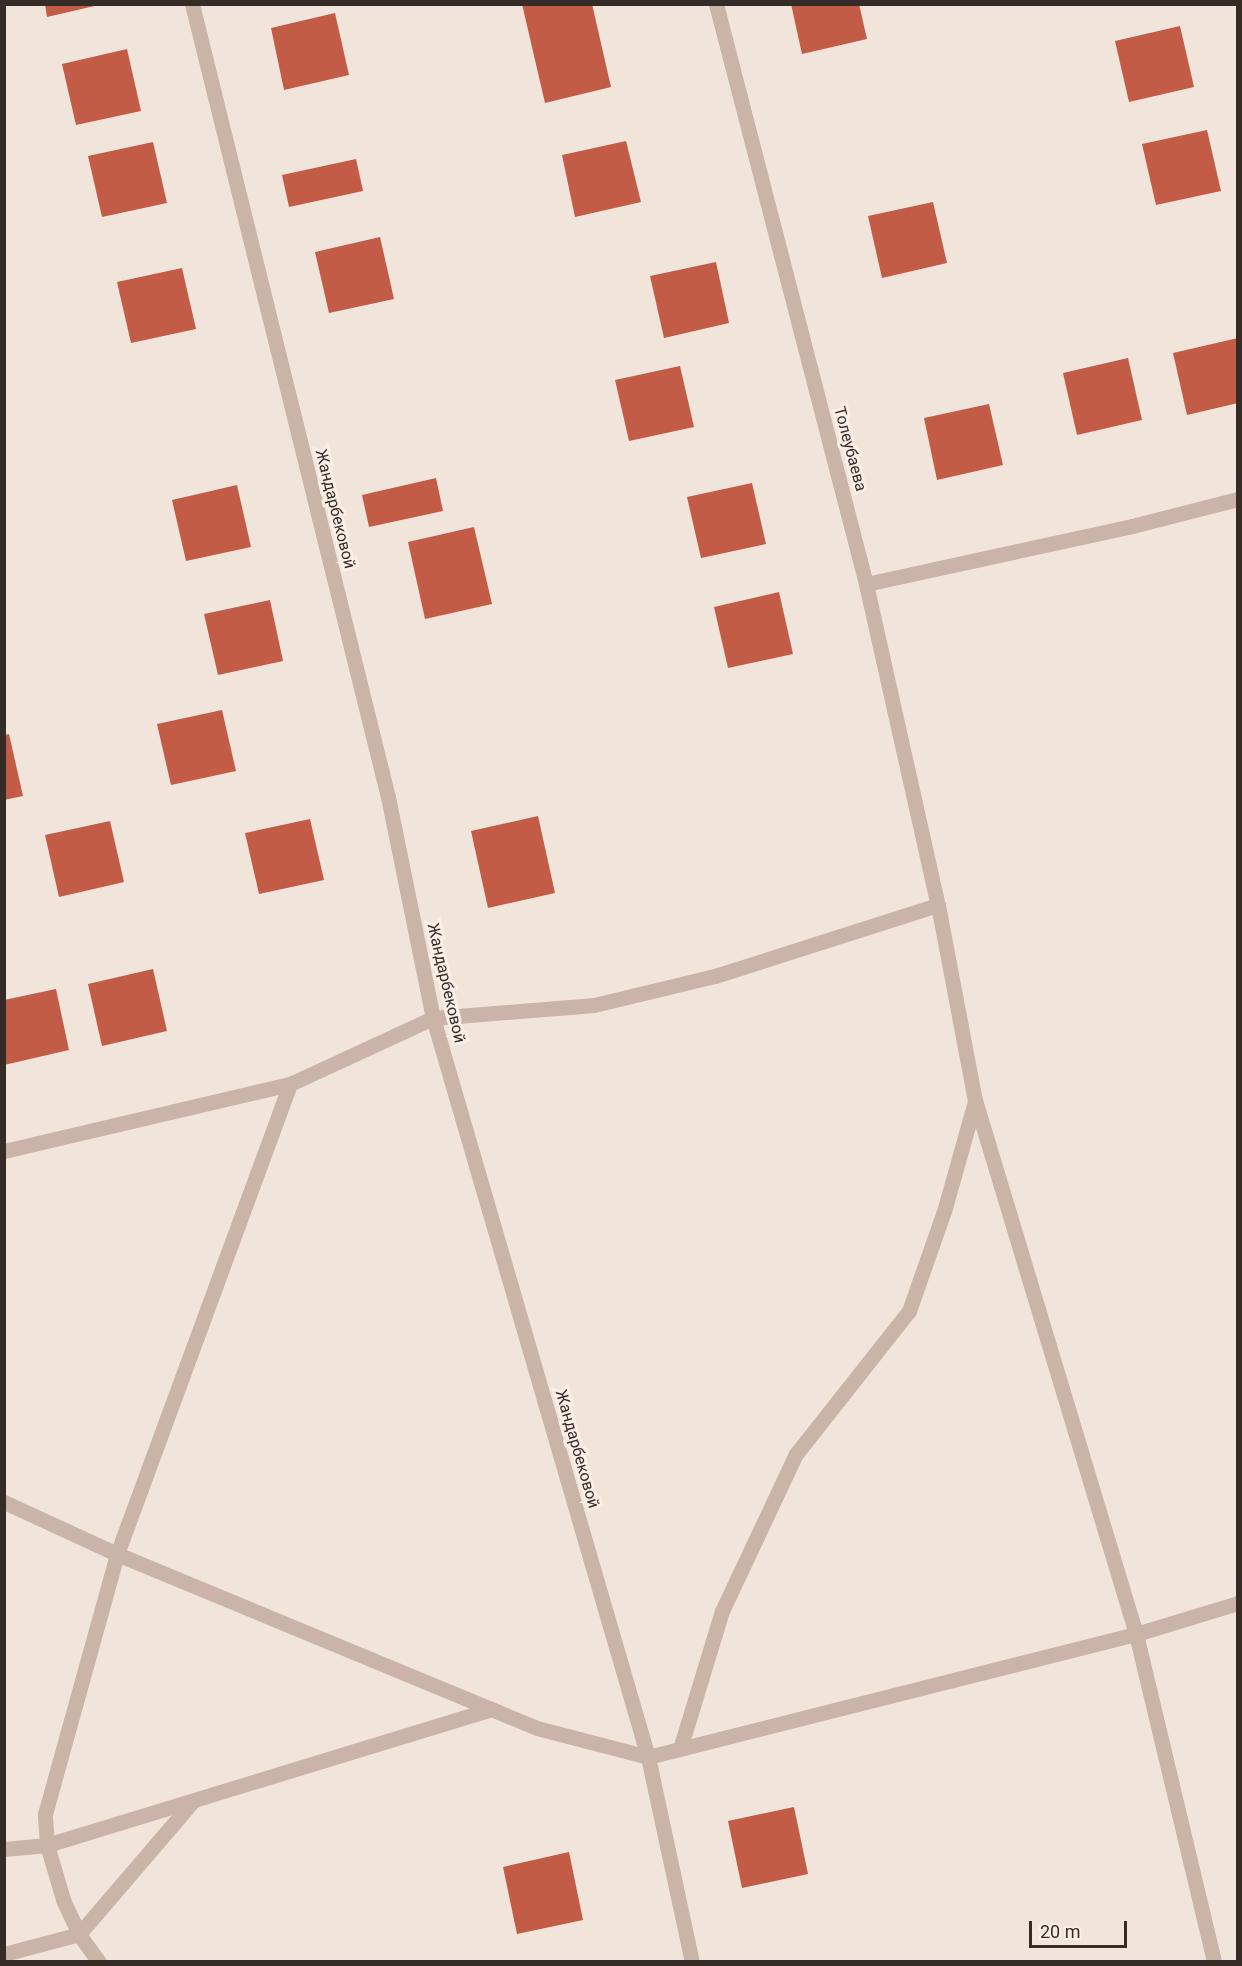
<!DOCTYPE html>
<meta charset="utf-8">
<style>
body{margin:0}
#map{position:relative;width:1242px;height:1966px;overflow:hidden;background:#f1e5db;font-family:Roboto,sans-serif}
div>[style]{position:absolute}
.building>*{inset:0;background:#c35c47}
.minor>*{height:15px;margin:-7.5px;padding:0 7.5px;transform-origin:7.5px;border-radius:7.5px;background:#c9b4a7}
span{translate:-50% -50%;white-space:nowrap;text-align:center;line-height:1.15;-webkit-text-stroke:6px #f9efe7;paint-order:stroke}
.street-label{font-size:16px;color:#352b27}
.frame{position:absolute;inset:0;border:6px solid #352b27;pointer-events:none}
.scale{position:absolute;left:1029px;top:1921px;width:98px;height:27px;box-sizing:border-box;border:3px solid #352b27;border-top:0;padding-left:8px;font-size:18px;line-height:21px;white-space:nowrap;color:#352b27;-webkit-text-stroke:4px #f9efe7;paint-order:stroke}
</style>
<div id="map">
<div class="building">
<div style="clip-path:polygon(45px 4px,99px 4px,99px 5px,47px 17px)"></div>
<div style="clip-path:polygon(522px 4px,592px 4px,611px 87px,545px 103px)"></div>
<div style="clip-path:polygon(791px 4px,859px 4px,867px 39px,802px 54px)"></div>
<div style="clip-path:polygon(335px 13px,349px 75px,284px 90px,271px 28px)"></div>
<div style="clip-path:polygon(1180px 26px,1194px 87px,1129px 102px,1115px 41px)"></div>
<div style="clip-path:polygon(127px 49px,141px 111px,76px 125px,62px 64px)"></div>
<div style="clip-path:polygon(1207px 130px,1221px 191px,1156px 205px,1142px 144px)"></div>
<div style="clip-path:polygon(626px 141px,641px 202px,575px 217px,562px 155px)"></div>
<div style="clip-path:polygon(153px 142px,167px 203px,102px 217px,88px 156px)"></div>
<div style="clip-path:polygon(356px 159px,363px 191px,289px 207px,282px 175px)"></div>
<div style="clip-path:polygon(933px 202px,947px 263px,882px 278px,868px 216px)"></div>
<div style="clip-path:polygon(380px 237px,394px 299px,329px 313px,315px 252px)"></div>
<div style="clip-path:polygon(716px 262px,729px 323px,664px 338px,650px 276px)"></div>
<div style="clip-path:polygon(182px 268px,196px 329px,131px 343px,117px 282px)"></div>
<div style="clip-path:polygon(1238px 338px,1238px 403px,1187px 415px,1173px 353px)"></div>
<div style="clip-path:polygon(1128px 358px,1142px 420px,1077px 435px,1063px 373px)"></div>
<div style="clip-path:polygon(680px 366px,694px 427px,629px 441px,615px 380px)"></div>
<div style="clip-path:polygon(989px 404px,1003px 465px,937px 480px,924px 418px)"></div>
<div style="clip-path:polygon(436px 478px,443px 511px,369px 527px,362px 495px)"></div>
<div style="clip-path:polygon(752px 483px,766px 544px,701px 558px,687px 497px)"></div>
<div style="clip-path:polygon(237px 485px,251px 547px,186px 561px,172px 500px)"></div>
<div style="clip-path:polygon(474px 527px,492px 604px,425px 619px,408px 542px)"></div>
<div style="clip-path:polygon(779px 592px,793px 654px,728px 668px,714px 607px)"></div>
<div style="clip-path:polygon(270px 600px,283px 661px,218px 675px,204px 614px)"></div>
<div style="clip-path:polygon(222px 710px,236px 771px,171px 785px,157px 724px)"></div>
<div style="clip-path:polygon(9px 734px,23px 796px,4px 800px,4px 735px)"></div>
<div style="clip-path:polygon(538px 816px,555px 893px,488px 908px,471px 831px)"></div>
<div style="clip-path:polygon(310px 819px,324px 880px,259px 894px,245px 833px)"></div>
<div style="clip-path:polygon(110px 821px,124px 882px,59px 897px,45px 835px)"></div>
<div style="clip-path:polygon(153px 969px,167px 1031px,102px 1046px,88px 984px)"></div>
<div style="clip-path:polygon(56px 989px,69px 1050px,4px 1065px,4px 1000px)"></div>
<div style="clip-path:polygon(794px 1807px,808px 1874px,742px 1888px,728px 1821px)"></div>
<div style="clip-path:polygon(569px 1852px,583px 1920px,517px 1934px,503px 1867px)"></div>
</div>
<div class="minor">
<div style="left:192px;top:4px;width:817px;rotate:76.12deg"></div>
<div style="left:388px;top:797px;width:226px;rotate:78.5deg"></div>
<div style="left:433px;top:1018px;width:770px;rotate:73.78deg"></div>
<div style="left:648px;top:1757px;width:210px;rotate:77.9deg"></div>
<div style="left:716px;top:4px;width:599px;rotate:75.5deg"></div>
<div style="left:866px;top:584px;width:329px;rotate:77.4deg"></div>
<div style="left:938px;top:905px;width:198px;rotate:79.3deg"></div>
<div style="left:975px;top:1100px;width:558px;rotate:73.22deg"></div>
<div style="left:1136px;top:1634px;width:337px;rotate:76.6deg"></div>
<div style="left:866px;top:584px;width:272px;rotate:-12.3deg"></div>
<div style="left:1132px;top:526px;width:109px;rotate:-14.3deg"></div>
<div style="left:4px;top:1151px;width:294px;rotate:-13.2deg"></div>
<div style="left:290px;top:1084px;width:157px;rotate:-24.8deg"></div>
<div style="left:433px;top:1018px;width:162px;rotate:-4.6deg"></div>
<div style="left:594px;top:1005px;width:124px;rotate:-13.5deg"></div>
<div style="left:715px;top:976px;width:234px;rotate:-17.7deg"></div>
<div style="left:4px;top:1502px;width:124px;rotate:24.7deg"></div>
<div style="left:117px;top:1554px;width:455px;rotate:22.5deg"></div>
<div style="left:537px;top:1728px;width:115px;rotate:14.6deg"></div>
<div style="left:648px;top:1757px;width:503px;rotate:-14.15deg"></div>
<div style="left:1136px;top:1634px;width:107px;rotate:-16.9deg"></div>
<div style="left:680px;top:1749px;width:144px;rotate:-73.1deg"></div>
<div style="left:722px;top:1611px;width:174px;rotate:-64.8deg"></div>
<div style="left:796px;top:1454px;width:182px;rotate:-51.7deg"></div>
<div style="left:909px;top:1311px;width:109px;rotate:-70.7deg"></div>
<div style="left:945px;top:1208px;width:111px;rotate:-74.3deg"></div>
<div style="left:4px;top:1849px;width:43px;rotate:-5.3deg"></div>
<div style="left:47px;top:1845px;width:465px;rotate:-17deg"></div>
<div style="left:4px;top:1954px;width:78px;rotate:-14.9deg"></div>
<div style="left:79px;top:1934px;width:175px;rotate:-49.4deg"></div>
<div style="left:99px;top:1962px;width:34px;rotate:-126deg"></div>
<div style="left:79px;top:1934px;width:38px;rotate:-115deg"></div>
<div style="left:63px;top:1899px;width:56px;rotate:-106.5deg"></div>
<div style="left:47px;top:1845px;width:31px;rotate:-94deg"></div>
<div style="left:45px;top:1814px;width:270px;rotate:-74.5deg"></div>
<div style="left:117px;top:1554px;width:501px;rotate:-69.79deg"></div>
</div>
<div class="street-label">
<span style="left:850px;top:449px;rotate:75deg">Толеубаева</span>
<span style="left:335px;top:509px;rotate:76deg">Жандарбековой</span>
<span style="left:446px;top:983px;rotate:77deg">Жандарбековой</span>
<span style="left:577px;top:1449px;rotate:74deg">Жандарбековой</span>
</div>
<div class="frame"></div>
<div class="scale">20 m</div>
</div>
